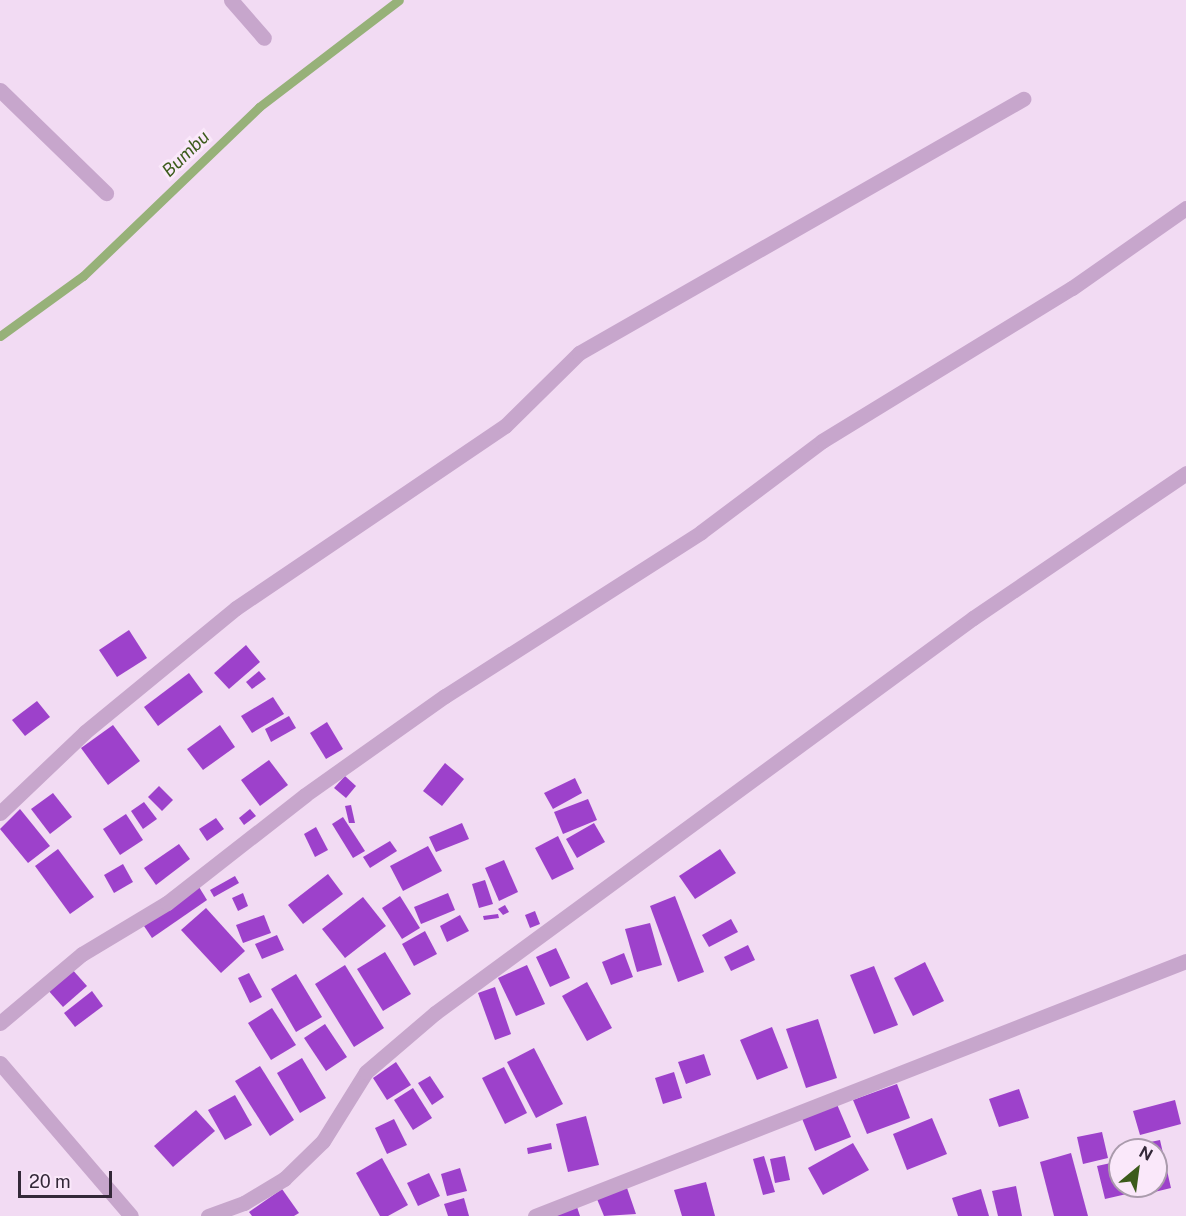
<!DOCTYPE html>
<style>
body{margin:0}
#map{position:relative;width:1186px;height:1216px;overflow:hidden;background:#f2dbf3;font-family:"Public Sans",sans-serif}
div>[style]{position:absolute}
.stream>*{height:9px;margin:-4.5px;padding:0 4.5px;transform-origin:4.5px;border-radius:4.5px;background:#97b179}
.building>*{inset:0;background:#9d41cb}
.street>*{height:15px;margin:-7.5px;padding:0 7.5px;transform-origin:7.5px;border-radius:7.5px;background:#c7a6cc}
span{translate:-50% -50%;white-space:nowrap;text-align:center;line-height:1.15;-webkit-text-stroke:6px #fae8fa;paint-order:stroke}
.water-label{font-size:18px;color:#3c5b1b;font-style:italic}
.north{position:absolute;left:1108px;top:1138px;width:60px;height:60px;box-sizing:border-box;background:#fae8fa;border:2px solid #aa9bac;border-radius:50%;rotate:29deg;font-size:16px;font-weight:700;line-height:24px;text-align:center;color:#332838}
.north::after{content:'';display:block;margin:auto;width:21px;height:27px;background:#3c5b1b;clip-path:polygon(50% 0,100% 100%,50% 72%,0 100%)}
.scale{position:absolute;left:18px;top:1171px;width:94px;height:27px;box-sizing:border-box;border:3px solid #332838;border-top:0;padding-left:8px;font-size:18px;line-height:21px;white-space:nowrap;color:#332838;-webkit-text-stroke:4px #fae8fa;paint-order:stroke}
</style>
<div id="map">
<div class="stream">
<div style="left:0;top:336px;width:102px;rotate:-35.9deg"></div>
<div style="left:83px;top:276px;width:244px;rotate:-43.8deg"></div>
<div style="left:259px;top:107px;width:176px;rotate:-37.4deg"></div>
</div>
<div class="building">
<div style="clip-path:polygon(129px 630px,147px 658px,117px 677px,99px 650px)"></div>
<div style="clip-path:polygon(246px 645px,260px 662px,229px 689px,214px 673px)"></div>
<div style="clip-path:polygon(259px 671px,266px 679px,252px 689px,246px 682px)"></div>
<div style="clip-path:polygon(189px 673px,203px 692px,158px 726px,144px 707px)"></div>
<div style="clip-path:polygon(273px 697px,284px 714px,252px 733px,241px 716px)"></div>
<div style="clip-path:polygon(37px 701px,50px 717px,25px 736px,12px 720px)"></div>
<div style="clip-path:polygon(289px 716px,296px 728px,271px 742px,265px 729px)"></div>
<div style="clip-path:polygon(327px 722px,343px 749px,326px 759px,310px 733px)"></div>
<div style="clip-path:polygon(113px 725px,140px 761px,108px 785px,81px 748px)"></div>
<div style="clip-path:polygon(220px 725px,235px 747px,203px 770px,187px 749px)"></div>
<div style="clip-path:polygon(269px 760px,288px 785px,260px 806px,241px 780px)"></div>
<div style="clip-path:polygon(445px 763px,464px 779px,442px 806px,423px 791px)"></div>
<div style="clip-path:polygon(345px 776px,356px 786px,346px 798px,334px 788px)"></div>
<div style="clip-path:polygon(575px 778px,582px 793px,553px 809px,544px 793px)"></div>
<div style="clip-path:polygon(159px 786px,173px 800px,162px 811px,148px 797px)"></div>
<div style="clip-path:polygon(53px 793px,72px 817px,50px 834px,31px 809px)"></div>
<div style="clip-path:polygon(588px 799px,597px 820px,563px 834px,554px 812px)"></div>
<div style="clip-path:polygon(144px 802px,157px 819px,143px 829px,131px 811px)"></div>
<div style="clip-path:polygon(351px 805px,355px 823px,349px 823px,345px 806px)"></div>
<div style="clip-path:polygon(20px 809px,50px 846px,28px 863px,0 829px)"></div>
<div style="clip-path:polygon(250px 809px,256px 816px,244px 825px,239px 818px)"></div>
<div style="clip-path:polygon(126px 814px,143px 840px,120px 855px,103px 829px)"></div>
<div style="clip-path:polygon(343px 817px,365px 851px,353px 858px,332px 824px)"></div>
<div style="clip-path:polygon(216px 818px,224px 829px,207px 841px,199px 829px)"></div>
<div style="clip-path:polygon(462px 823px,469px 839px,436px 852px,429px 837px)"></div>
<div style="clip-path:polygon(594px 823px,605px 842px,577px 858px,566px 839px)"></div>
<div style="clip-path:polygon(316px 827px,328px 850px,315px 857px,304px 834px)"></div>
<div style="clip-path:polygon(558px 836px,574px 869px,552px 880px,535px 848px)"></div>
<div style="clip-path:polygon(390px 841px,397px 851px,370px 868px,363px 857px)"></div>
<div style="clip-path:polygon(179px 844px,190px 859px,156px 885px,144px 868px)"></div>
<div style="clip-path:polygon(428px 846px,442px 871px,403px 891px,390px 866px)"></div>
<div style="clip-path:polygon(58px 849px,94px 897px,70px 914px,35px 866px)"></div>
<div style="clip-path:polygon(720px 849px,736px 873px,695px 899px,679px 876px)"></div>
<div style="clip-path:polygon(504px 860px,518px 892px,499px 901px,485px 868px)"></div>
<div style="clip-path:polygon(123px 864px,133px 882px,114px 893px,104px 875px)"></div>
<div style="clip-path:polygon(328px 874px,343px 894px,303px 924px,288px 905px)"></div>
<div style="clip-path:polygon(235px 876px,239px 883px,214px 897px,210px 890px)"></div>
<div style="clip-path:polygon(485px 880px,493px 904px,479px 908px,472px 884px)"></div>
<div style="clip-path:polygon(199px 887px,207px 900px,152px 938px,144px 926px)"></div>
<div style="clip-path:polygon(243px 893px,248px 906px,238px 911px,232px 898px)"></div>
<div style="clip-path:polygon(448px 893px,455px 910px,421px 924px,414px 907px)"></div>
<div style="clip-path:polygon(400px 896px,420px 928px,402px 939px,382px 908px)"></div>
<div style="clip-path:polygon(675px 896px,704px 972px,678px 982px,650px 906px)"></div>
<div style="clip-path:polygon(363px 897px,386px 926px,345px 958px,322px 929px)"></div>
<div style="clip-path:polygon(505px 905px,509px 912px,503px 915px,498px 909px)"></div>
<div style="clip-path:polygon(206px 908px,245px 951px,221px 973px,181px 930px)"></div>
<div style="clip-path:polygon(535px 911px,540px 924px,530px 928px,525px 915px)"></div>
<div style="clip-path:polygon(498px 914px,499px 918px,484px 920px,483px 916px)"></div>
<div style="clip-path:polygon(264px 915px,271px 933px,243px 943px,236px 925px)"></div>
<div style="clip-path:polygon(460px 915px,469px 931px,447px 942px,440px 926px)"></div>
<div style="clip-path:polygon(731px 919px,738px 932px,709px 947px,702px 935px)"></div>
<div style="clip-path:polygon(650px 923px,662px 965px,637px 972px,625px 929px)"></div>
<div style="clip-path:polygon(425px 931px,437px 954px,414px 966px,402px 944px)"></div>
<div style="clip-path:polygon(277px 935px,284px 950px,262px 959px,255px 944px)"></div>
<div style="clip-path:polygon(748px 945px,755px 960px,731px 971px,724px 957px)"></div>
<div style="clip-path:polygon(556px 948px,570px 978px,550px 987px,536px 957px)"></div>
<div style="clip-path:polygon(385px 952px,411px 994px,383px 1011px,357px 969px)"></div>
<div style="clip-path:polygon(624px 953px,633px 977px,611px 985px,602px 962px)"></div>
<div style="clip-path:polygon(925px 962px,944px 1001px,913px 1016px,894px 978px)"></div>
<div style="clip-path:polygon(345px 965px,384px 1028px,354px 1047px,315px 984px)"></div>
<div style="clip-path:polygon(527px 965px,545px 1004px,516px 1016px,498px 978px)"></div>
<div style="clip-path:polygon(874px 966px,898px 1025px,874px 1034px,850px 975px)"></div>
<div style="clip-path:polygon(71px 968px,87px 986px,63px 1007px,47px 989px)"></div>
<div style="clip-path:polygon(249px 973px,262px 997px,250px 1003px,238px 978px)"></div>
<div style="clip-path:polygon(296px 974px,322px 1017px,296px 1032px,271px 989px)"></div>
<div style="clip-path:polygon(587px 982px,612px 1028px,587px 1041px,562px 996px)"></div>
<div style="clip-path:polygon(495px 987px,511px 1034px,495px 1040px,478px 993px)"></div>
<div style="clip-path:polygon(92px 991px,103px 1006px,75px 1027px,64px 1013px)"></div>
<div style="clip-path:polygon(272px 1008px,296px 1045px,271px 1060px,248px 1023px)"></div>
<div style="clip-path:polygon(818px 1019px,837px 1078px,806px 1088px,786px 1029px)"></div>
<div style="clip-path:polygon(325px 1024px,347px 1057px,326px 1071px,304px 1038px)"></div>
<div style="clip-path:polygon(772px 1027px,788px 1068px,757px 1080px,740px 1040px)"></div>
<div style="clip-path:polygon(534px 1048px,563px 1104px,536px 1118px,507px 1062px)"></div>
<div style="clip-path:polygon(704px 1054px,711px 1075px,686px 1084px,678px 1062px)"></div>
<div style="clip-path:polygon(302px 1058px,326px 1098px,300px 1113px,277px 1073px)"></div>
<div style="clip-path:polygon(396px 1062px,411px 1085px,387px 1100px,373px 1078px)"></div>
<div style="clip-path:polygon(260px 1066px,294px 1120px,270px 1136px,235px 1081px)"></div>
<div style="clip-path:polygon(504px 1067px,527px 1113px,505px 1124px,482px 1078px)"></div>
<div style="clip-path:polygon(674px 1072px,682px 1098px,663px 1104px,655px 1078px)"></div>
<div style="clip-path:polygon(430px 1076px,444px 1097px,432px 1105px,418px 1083px)"></div>
<div style="clip-path:polygon(897px 1084px,910px 1118px,867px 1134px,853px 1100px)"></div>
<div style="clip-path:polygon(413px 1088px,432px 1118px,413px 1130px,394px 1100px)"></div>
<div style="clip-path:polygon(1019px 1089px,1029px 1118px,999px 1127px,989px 1099px)"></div>
<div style="clip-path:polygon(235px 1095px,252px 1125px,225px 1140px,208px 1110px)"></div>
<div style="clip-path:polygon(1175px 1100px,1181px 1124px,1140px 1135px,1133px 1111px)"></div>
<div style="clip-path:polygon(836px 1102px,851px 1137px,815px 1151px,801px 1116px)"></div>
<div style="clip-path:polygon(196px 1110px,215px 1131px,173px 1167px,154px 1146px)"></div>
<div style="clip-path:polygon(586px 1116px,599px 1165px,568px 1172px,556px 1124px)"></div>
<div style="clip-path:polygon(932px 1118px,947px 1154px,907px 1170px,893px 1134px)"></div>
<div style="clip-path:polygon(394px 1119px,407px 1145px,387px 1154px,375px 1128px)"></div>
<div style="clip-path:polygon(1102px 1132px,1108px 1158px,1083px 1164px,1077px 1137px)"></div>
<div style="clip-path:polygon(1160px 1140px,1171px 1188px,1142px 1195px,1140px 1186px,1156px 1186px,1156px 1150px,1132px 1150px,1131px 1146px)"></div>
<div style="clip-path:polygon(551px 1143px,552px 1149px,528px 1154px,527px 1148px)"></div>
<div style="clip-path:polygon(853px 1143px,869px 1170px,823px 1195px,808px 1168px)"></div>
<div style="clip-path:polygon(1071px 1153px,1088px 1216px,1054px 1216px,1040px 1162px)"></div>
<div style="clip-path:polygon(764px 1156px,775px 1192px,763px 1195px,753px 1159px)"></div>
<div style="clip-path:polygon(785px 1156px,790px 1180px,775px 1183px,770px 1159px)"></div>
<div style="clip-path:polygon(382px 1158px,408px 1205px,388px 1216px,380px 1216px,356px 1173px)"></div>
<div style="clip-path:polygon(1120px 1161px,1120px 1186px,1130px 1186px,1131px 1193px,1105px 1199px,1097px 1166px)"></div>
<div style="clip-path:polygon(460px 1168px,467px 1191px,447px 1196px,441px 1174px)"></div>
<div style="clip-path:polygon(429px 1173px,440px 1196px,418px 1206px,407px 1183px)"></div>
<div style="clip-path:polygon(706px 1182px,715px 1216px,682px 1216px,674px 1190px)"></div>
<div style="clip-path:polygon(1016px 1186px,1022px 1216px,998px 1216px,992px 1191px)"></div>
<div style="clip-path:polygon(627px 1188px,636px 1214px,604px 1216px,597px 1199px)"></div>
<div style="clip-path:polygon(282px 1189px,299px 1213px,294px 1216px,252px 1216px,249px 1212px)"></div>
<div style="clip-path:polygon(981px 1189px,989px 1216px,958px 1216px,952px 1198px)"></div>
<div style="clip-path:polygon(464px 1198px,469px 1216px,448px 1216px,444px 1204px)"></div>
<div style="clip-path:polygon(577px 1207px,580px 1216px,554px 1216px)"></div>
</div>
<div class="street">
<div style="left:231px;top:0;width:50px;rotate:49deg"></div>
<div style="left:0;top:90px;width:148px;rotate:44.2deg"></div>
<div style="left:0;top:813px;width:117px;rotate:-43.6deg"></div>
<div style="left:85px;top:732px;width:195px;rotate:-39.4deg"></div>
<div style="left:236px;top:608px;width:325px;rotate:-34.1deg"></div>
<div style="left:505px;top:426px;width:104px;rotate:-44.6deg"></div>
<div style="left:579px;top:353px;width:512px;rotate:-29.77deg"></div>
<div style="left:0;top:1023px;width:107px;rotate:-40.1deg"></div>
<div style="left:82px;top:954px;width:99px;rotate:-31deg"></div>
<div style="left:167px;top:903px;width:175px;rotate:-38deg"></div>
<div style="left:305px;top:795px;width:171px;rotate:-35.3deg"></div>
<div style="left:445px;top:696px;width:304px;rotate:-32.6deg"></div>
<div style="left:701px;top:532px;width:151px;rotate:-36.9deg"></div>
<div style="left:822px;top:441px;width:293px;rotate:-31.5deg"></div>
<div style="left:1072px;top:288px;width:139px;rotate:-35.1deg"></div>
<div style="left:0;top:1063px;width:201px;rotate:49.4deg"></div>
<div style="left:208px;top:1216px;width:38px;rotate:-20deg"></div>
<div style="left:244px;top:1203px;width:47px;rotate:-31deg"></div>
<div style="left:284px;top:1179px;width:54px;rotate:-44.3deg"></div>
<div style="left:323px;top:1141px;width:81px;rotate:-58.1deg"></div>
<div style="left:366px;top:1072px;width:91px;rotate:-40.5deg"></div>
<div style="left:435px;top:1013px;width:667px;rotate:-36.29deg"></div>
<div style="left:973px;top:618px;width:258px;rotate:-34.2deg"></div>
<div style="left:535px;top:1216px;width:699px;rotate:-21.39deg"></div>
</div>
<div class="water-label">
<span style="left:186px;top:154px;rotate:-44deg">Bumbu</span>
</div>
<div class="north">N</div>
<div class="scale">20 m</div>
</div>
